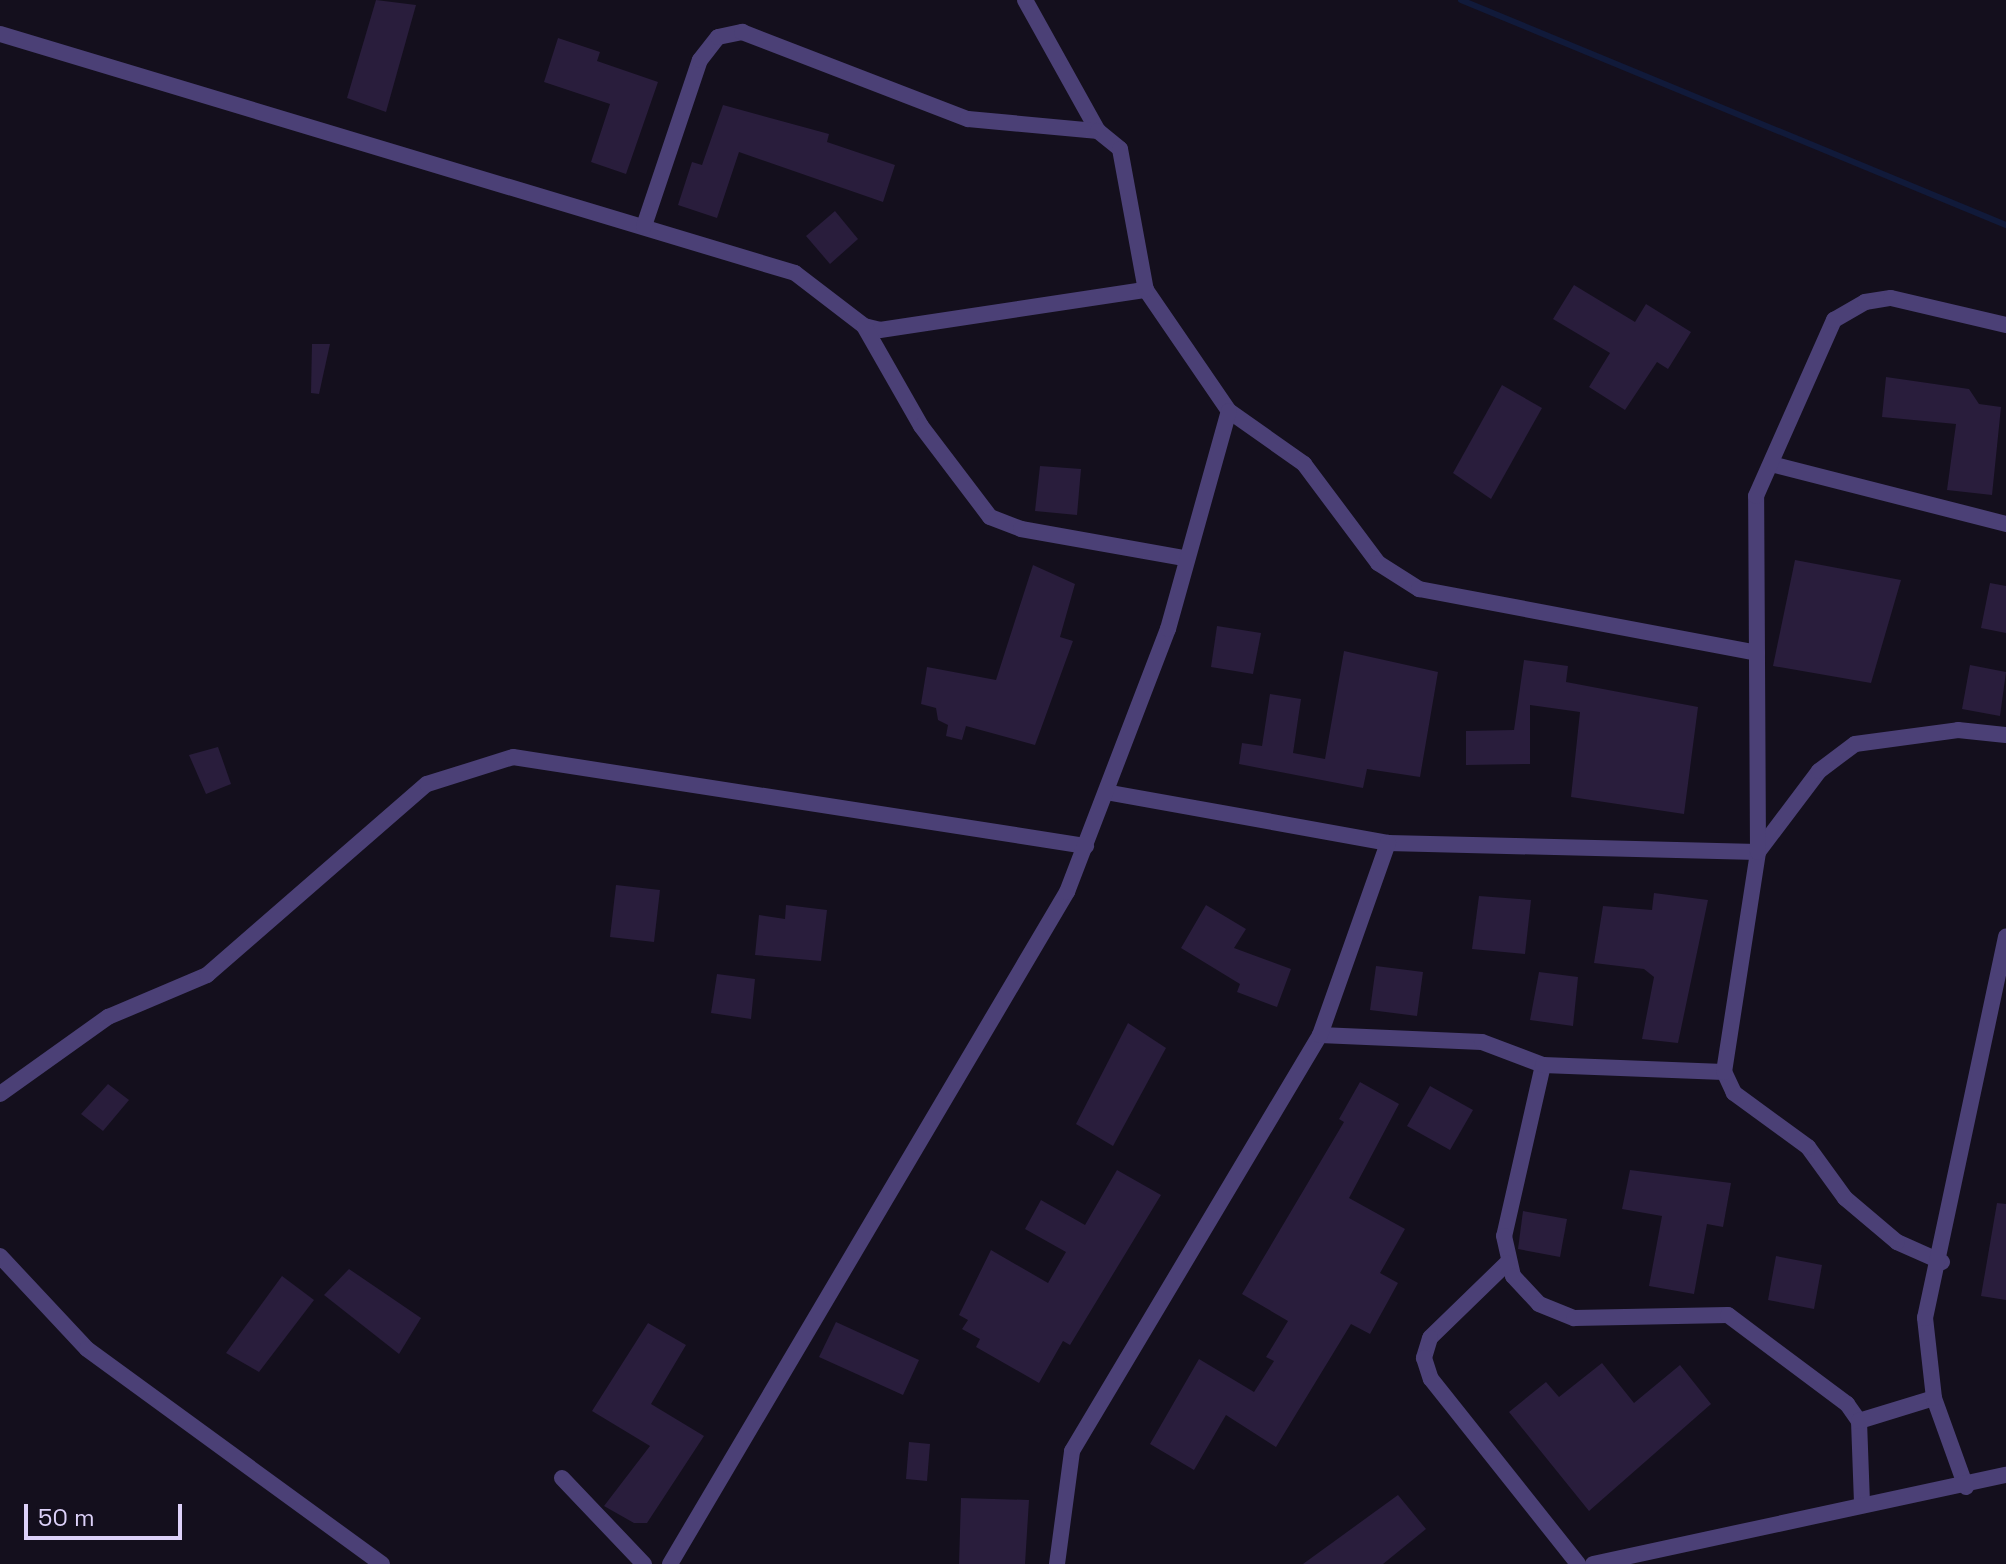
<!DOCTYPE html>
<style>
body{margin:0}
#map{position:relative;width:2006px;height:1564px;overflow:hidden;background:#140f1d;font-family:"Space Grotesk",sans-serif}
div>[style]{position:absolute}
.stream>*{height:6px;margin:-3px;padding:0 3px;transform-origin:3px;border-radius:3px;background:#111a3a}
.building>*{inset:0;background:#291d3c}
.street>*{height:16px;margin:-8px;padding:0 8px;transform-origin:8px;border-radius:8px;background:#4b4076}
span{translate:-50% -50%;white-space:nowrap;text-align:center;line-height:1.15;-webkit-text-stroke:6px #140f1d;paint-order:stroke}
.scale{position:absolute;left:24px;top:1504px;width:158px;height:36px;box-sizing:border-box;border:4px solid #ddd1f9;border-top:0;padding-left:10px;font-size:24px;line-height:28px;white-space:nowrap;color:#ddd1f9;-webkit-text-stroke:6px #140f1d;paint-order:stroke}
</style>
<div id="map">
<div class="stream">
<div style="left:1461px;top:0;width:590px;rotate:22.43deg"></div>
</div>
<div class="building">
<div style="clip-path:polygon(376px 0,416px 5px,386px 112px,347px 98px)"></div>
<div style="clip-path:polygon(558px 38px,600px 52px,597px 61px,658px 82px,626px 174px,591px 162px,610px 104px,544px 82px)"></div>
<div style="clip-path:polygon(723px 105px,829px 134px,827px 142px,895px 165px,883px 202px,739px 152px,717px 218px,678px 205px,692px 162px,702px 165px)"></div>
<div style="clip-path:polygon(835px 211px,858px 239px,830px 264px,806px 236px)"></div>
<div style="clip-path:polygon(1574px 285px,1635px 322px,1646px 304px,1691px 332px,1668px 369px,1657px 362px,1625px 410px,1589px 387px,1610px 353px,1553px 319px)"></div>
<div style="clip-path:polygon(312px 344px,330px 344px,319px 394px,311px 393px)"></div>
<div style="clip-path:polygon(1886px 377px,1969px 389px,1979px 404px,2001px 407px,1992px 495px,1947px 490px,1956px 424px,1882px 417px)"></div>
<div style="clip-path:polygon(1502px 385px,1542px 408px,1491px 499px,1453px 473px)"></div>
<div style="clip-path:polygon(1040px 466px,1081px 469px,1077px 515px,1035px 511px)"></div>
<div style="clip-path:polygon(1795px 560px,1901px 580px,1871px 683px,1773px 666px)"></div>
<div style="clip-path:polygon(1033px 565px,1075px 584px,1060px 637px,1073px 641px,1035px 745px,966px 726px,962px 740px,946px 736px,948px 725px,938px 720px,936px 708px,921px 704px,927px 667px,996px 680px)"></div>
<div style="clip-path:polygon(1990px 583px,2006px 586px,2006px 633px,1981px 628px)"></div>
<div style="clip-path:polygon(1217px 626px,1261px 633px,1253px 674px,1211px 667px)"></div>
<div style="clip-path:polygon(1344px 651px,1438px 672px,1420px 777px,1367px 769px,1363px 788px,1239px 764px,1242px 743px,1262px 746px,1270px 694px,1301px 699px,1293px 753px,1325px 759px)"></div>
<div style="clip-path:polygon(1524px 660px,1568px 666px,1566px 682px,1698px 707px,1684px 814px,1571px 797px,1580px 712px,1530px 705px,1530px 764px,1466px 765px,1466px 731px,1514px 730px)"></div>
<div style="clip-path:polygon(1970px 665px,2006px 672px,2000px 716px,1962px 709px)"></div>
<div style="clip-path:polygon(218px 747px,231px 784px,206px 794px,189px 755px)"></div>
<div style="clip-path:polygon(616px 885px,660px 890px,654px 942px,610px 937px)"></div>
<div style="clip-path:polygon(1654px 893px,1708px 900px,1678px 1043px,1642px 1039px,1654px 977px,1644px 969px,1594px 963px,1603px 906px,1652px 910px)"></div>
<div style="clip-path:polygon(1479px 896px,1531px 900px,1525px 954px,1472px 949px)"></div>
<div style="clip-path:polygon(786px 905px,827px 910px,821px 961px,755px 955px,759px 915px,785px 919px)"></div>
<div style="clip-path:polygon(1206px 905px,1246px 929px,1234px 948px,1291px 969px,1277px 1007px,1237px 992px,1240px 984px,1181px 948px)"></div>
<div style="clip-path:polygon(1376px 966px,1423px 972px,1417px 1016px,1370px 1010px)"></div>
<div style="clip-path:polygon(1539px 972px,1578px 977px,1573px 1026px,1530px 1020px)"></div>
<div style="clip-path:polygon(717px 974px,755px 979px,751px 1019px,711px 1013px)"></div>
<div style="clip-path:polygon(1128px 1023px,1166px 1048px,1113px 1146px,1076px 1124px)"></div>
<div style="clip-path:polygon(1360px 1082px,1399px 1104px,1349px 1198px,1405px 1229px,1380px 1273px,1398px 1283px,1370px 1334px,1351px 1324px,1276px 1447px,1226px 1415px,1194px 1470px,1150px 1444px,1199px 1359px,1254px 1392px,1274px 1361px,1266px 1357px,1288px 1321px,1242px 1294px,1344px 1122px,1339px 1119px)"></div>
<div style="clip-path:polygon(108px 1084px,129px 1100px,103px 1131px,81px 1114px)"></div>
<div style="clip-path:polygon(1430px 1086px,1473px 1110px,1450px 1150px,1407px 1126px)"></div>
<div style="clip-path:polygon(1117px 1170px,1161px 1195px,1070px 1345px,1063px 1341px,1039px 1383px,976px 1347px,980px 1339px,962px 1329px,968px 1320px,959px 1315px,991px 1250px,1048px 1283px,1066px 1252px,1025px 1229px,1041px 1200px,1085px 1225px)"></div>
<div style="clip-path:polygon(1630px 1170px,1731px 1183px,1723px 1227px,1707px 1224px,1694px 1294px,1649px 1286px,1662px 1216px,1622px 1209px)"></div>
<div style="clip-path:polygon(1997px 1203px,2006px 1204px,2006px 1300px,1981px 1296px)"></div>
<div style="clip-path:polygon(1523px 1211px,1567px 1219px,1560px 1257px,1518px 1249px)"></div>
<div style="clip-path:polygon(1776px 1256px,1822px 1265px,1814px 1309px,1768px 1300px)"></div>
<div style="clip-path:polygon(349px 1269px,421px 1318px,399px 1354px,324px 1295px)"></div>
<div style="clip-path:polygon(282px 1276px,314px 1300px,259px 1372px,226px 1353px)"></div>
<div style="clip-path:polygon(836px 1322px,919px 1360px,903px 1395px,819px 1357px)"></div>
<div style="clip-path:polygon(648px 1323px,686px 1345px,651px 1404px,704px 1436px,647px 1523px,634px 1523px,604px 1506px,650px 1446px,592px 1411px)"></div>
<div style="clip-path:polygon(1602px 1363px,1634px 1403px,1680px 1365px,1711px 1404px,1589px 1511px,1509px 1412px,1546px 1382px,1559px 1397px)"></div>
<div style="clip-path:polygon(909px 1442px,930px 1444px,927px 1481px,906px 1479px)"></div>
<div style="clip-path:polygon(1398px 1495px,1426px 1529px,1383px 1564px,1303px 1564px)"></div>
<div style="clip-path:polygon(961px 1498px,1029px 1500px,1025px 1564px,959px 1564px)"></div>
</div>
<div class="street">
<div style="left:1025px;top:0;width:150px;rotate:60.9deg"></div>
<div style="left:0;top:34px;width:830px;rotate:16.73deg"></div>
<div style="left:795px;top:273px;width:87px;rotate:37.5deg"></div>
<div style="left:864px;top:326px;width:16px;rotate:14deg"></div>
<div style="left:880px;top:330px;width:269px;rotate:-8.6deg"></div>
<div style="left:1146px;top:290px;width:147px;rotate:55.6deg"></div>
<div style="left:1229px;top:411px;width:92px;rotate:35.2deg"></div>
<div style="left:1304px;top:464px;width:124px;rotate:53.2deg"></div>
<div style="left:1378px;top:563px;width:49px;rotate:32.4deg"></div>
<div style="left:1419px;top:589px;width:344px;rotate:10.7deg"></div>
<div style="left:644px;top:226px;width:175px;rotate:-71.4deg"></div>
<div style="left:700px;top:60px;width:29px;rotate:-52deg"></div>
<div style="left:718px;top:37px;width:25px;rotate:-12deg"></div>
<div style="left:742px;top:32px;width:242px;rotate:21.1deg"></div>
<div style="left:968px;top:119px;width:131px;rotate:5.3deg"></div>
<div style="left:1098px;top:131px;width:28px;rotate:39deg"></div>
<div style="left:1120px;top:149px;width:143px;rotate:79.6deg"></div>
<div style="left:864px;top:326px;width:115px;rotate:60.3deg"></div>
<div style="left:921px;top:426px;width:114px;rotate:52.8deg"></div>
<div style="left:990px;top:517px;width:33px;rotate:21deg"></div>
<div style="left:1021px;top:529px;width:166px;rotate:10.1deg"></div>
<div style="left:1771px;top:464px;width:243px;rotate:14.3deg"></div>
<div style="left:1111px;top:793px;width:281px;rotate:10.2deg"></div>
<div style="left:1388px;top:843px;width:370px;rotate:1.4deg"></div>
<div style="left:1758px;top:852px;width:101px;rotate:-53deg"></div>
<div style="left:1819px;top:771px;width:45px;rotate:-36.9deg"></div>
<div style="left:1855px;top:744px;width:104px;rotate:-7.7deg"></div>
<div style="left:1958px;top:730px;width:48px;rotate:5.9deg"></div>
<div style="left:1320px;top:1035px;width:162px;rotate:2.5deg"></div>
<div style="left:1482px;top:1042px;width:65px;rotate:20.7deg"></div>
<div style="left:1543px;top:1065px;width:175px;rotate:102.8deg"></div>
<div style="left:1504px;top:1236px;width:41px;rotate:77.3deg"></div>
<div style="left:1513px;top:1276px;width:38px;rotate:47deg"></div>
<div style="left:1539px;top:1304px;width:38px;rotate:22deg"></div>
<div style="left:1574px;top:1318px;width:154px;rotate:-1.1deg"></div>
<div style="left:1728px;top:1315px;width:149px;rotate:36.8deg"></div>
<div style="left:1847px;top:1404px;width:21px;rotate:55deg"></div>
<div style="left:1859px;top:1421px;width:83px;rotate:87.9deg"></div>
<div style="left:1543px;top:1065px;width:181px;rotate:2.2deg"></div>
<div style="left:0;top:1094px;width:133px;rotate:-35.5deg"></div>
<div style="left:108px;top:1017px;width:108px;rotate:-23deg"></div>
<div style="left:207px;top:975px;width:291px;rotate:-41deg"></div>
<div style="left:427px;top:784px;width:90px;rotate:-17.4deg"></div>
<div style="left:513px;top:757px;width:580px;rotate:8.83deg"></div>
<div style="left:0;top:1256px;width:127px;rotate:46.9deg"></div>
<div style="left:87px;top:1349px;width:365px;rotate:36.1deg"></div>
<div style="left:1942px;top:1262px;width:49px;rotate:-156deg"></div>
<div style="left:1897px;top:1242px;width:68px;rotate:-139.8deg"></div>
<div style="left:1845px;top:1198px;width:63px;rotate:-126deg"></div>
<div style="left:1808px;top:1147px;width:92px;rotate:-143.9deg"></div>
<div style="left:1734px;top:1093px;width:23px;rotate:-115deg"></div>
<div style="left:1724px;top:1072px;width:223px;rotate:-81.2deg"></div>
<div style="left:1758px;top:852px;width:356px;rotate:-90.3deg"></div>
<div style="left:1756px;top:496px;width:193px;rotate:-66.1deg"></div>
<div style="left:1834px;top:320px;width:36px;rotate:-30deg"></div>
<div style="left:1865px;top:302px;width:26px;rotate:-9deg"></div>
<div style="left:1891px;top:298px;width:118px;rotate:13.2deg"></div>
<div style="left:1507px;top:1263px;width:107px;rotate:135.8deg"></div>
<div style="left:1430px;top:1338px;width:21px;rotate:107deg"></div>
<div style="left:1424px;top:1358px;width:22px;rotate:72deg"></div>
<div style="left:1431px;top:1379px;width:236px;rotate:51.5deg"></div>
<div style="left:1859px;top:1421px;width:78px;rotate:-17deg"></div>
<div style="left:562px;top:1478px;width:119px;rotate:46.4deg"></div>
<div style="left:1966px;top:1487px;width:95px;rotate:-109.8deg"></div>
<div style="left:1934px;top:1398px;width:81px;rotate:-96.4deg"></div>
<div style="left:1925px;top:1318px;width:390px;rotate:-78deg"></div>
<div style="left:670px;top:1564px;width:781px;rotate:-59.43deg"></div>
<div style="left:1067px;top:892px;width:282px;rotate:-69deg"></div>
<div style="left:1168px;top:629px;width:226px;rotate:-74.4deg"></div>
<div style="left:1057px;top:1564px;width:114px;rotate:-82.4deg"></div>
<div style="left:1072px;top:1451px;width:484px;rotate:-59.2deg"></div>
<div style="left:1320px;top:1035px;width:204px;rotate:-70.5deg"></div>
<div style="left:1593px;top:1564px;width:422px;rotate:-12.2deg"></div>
</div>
<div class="scale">50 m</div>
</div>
